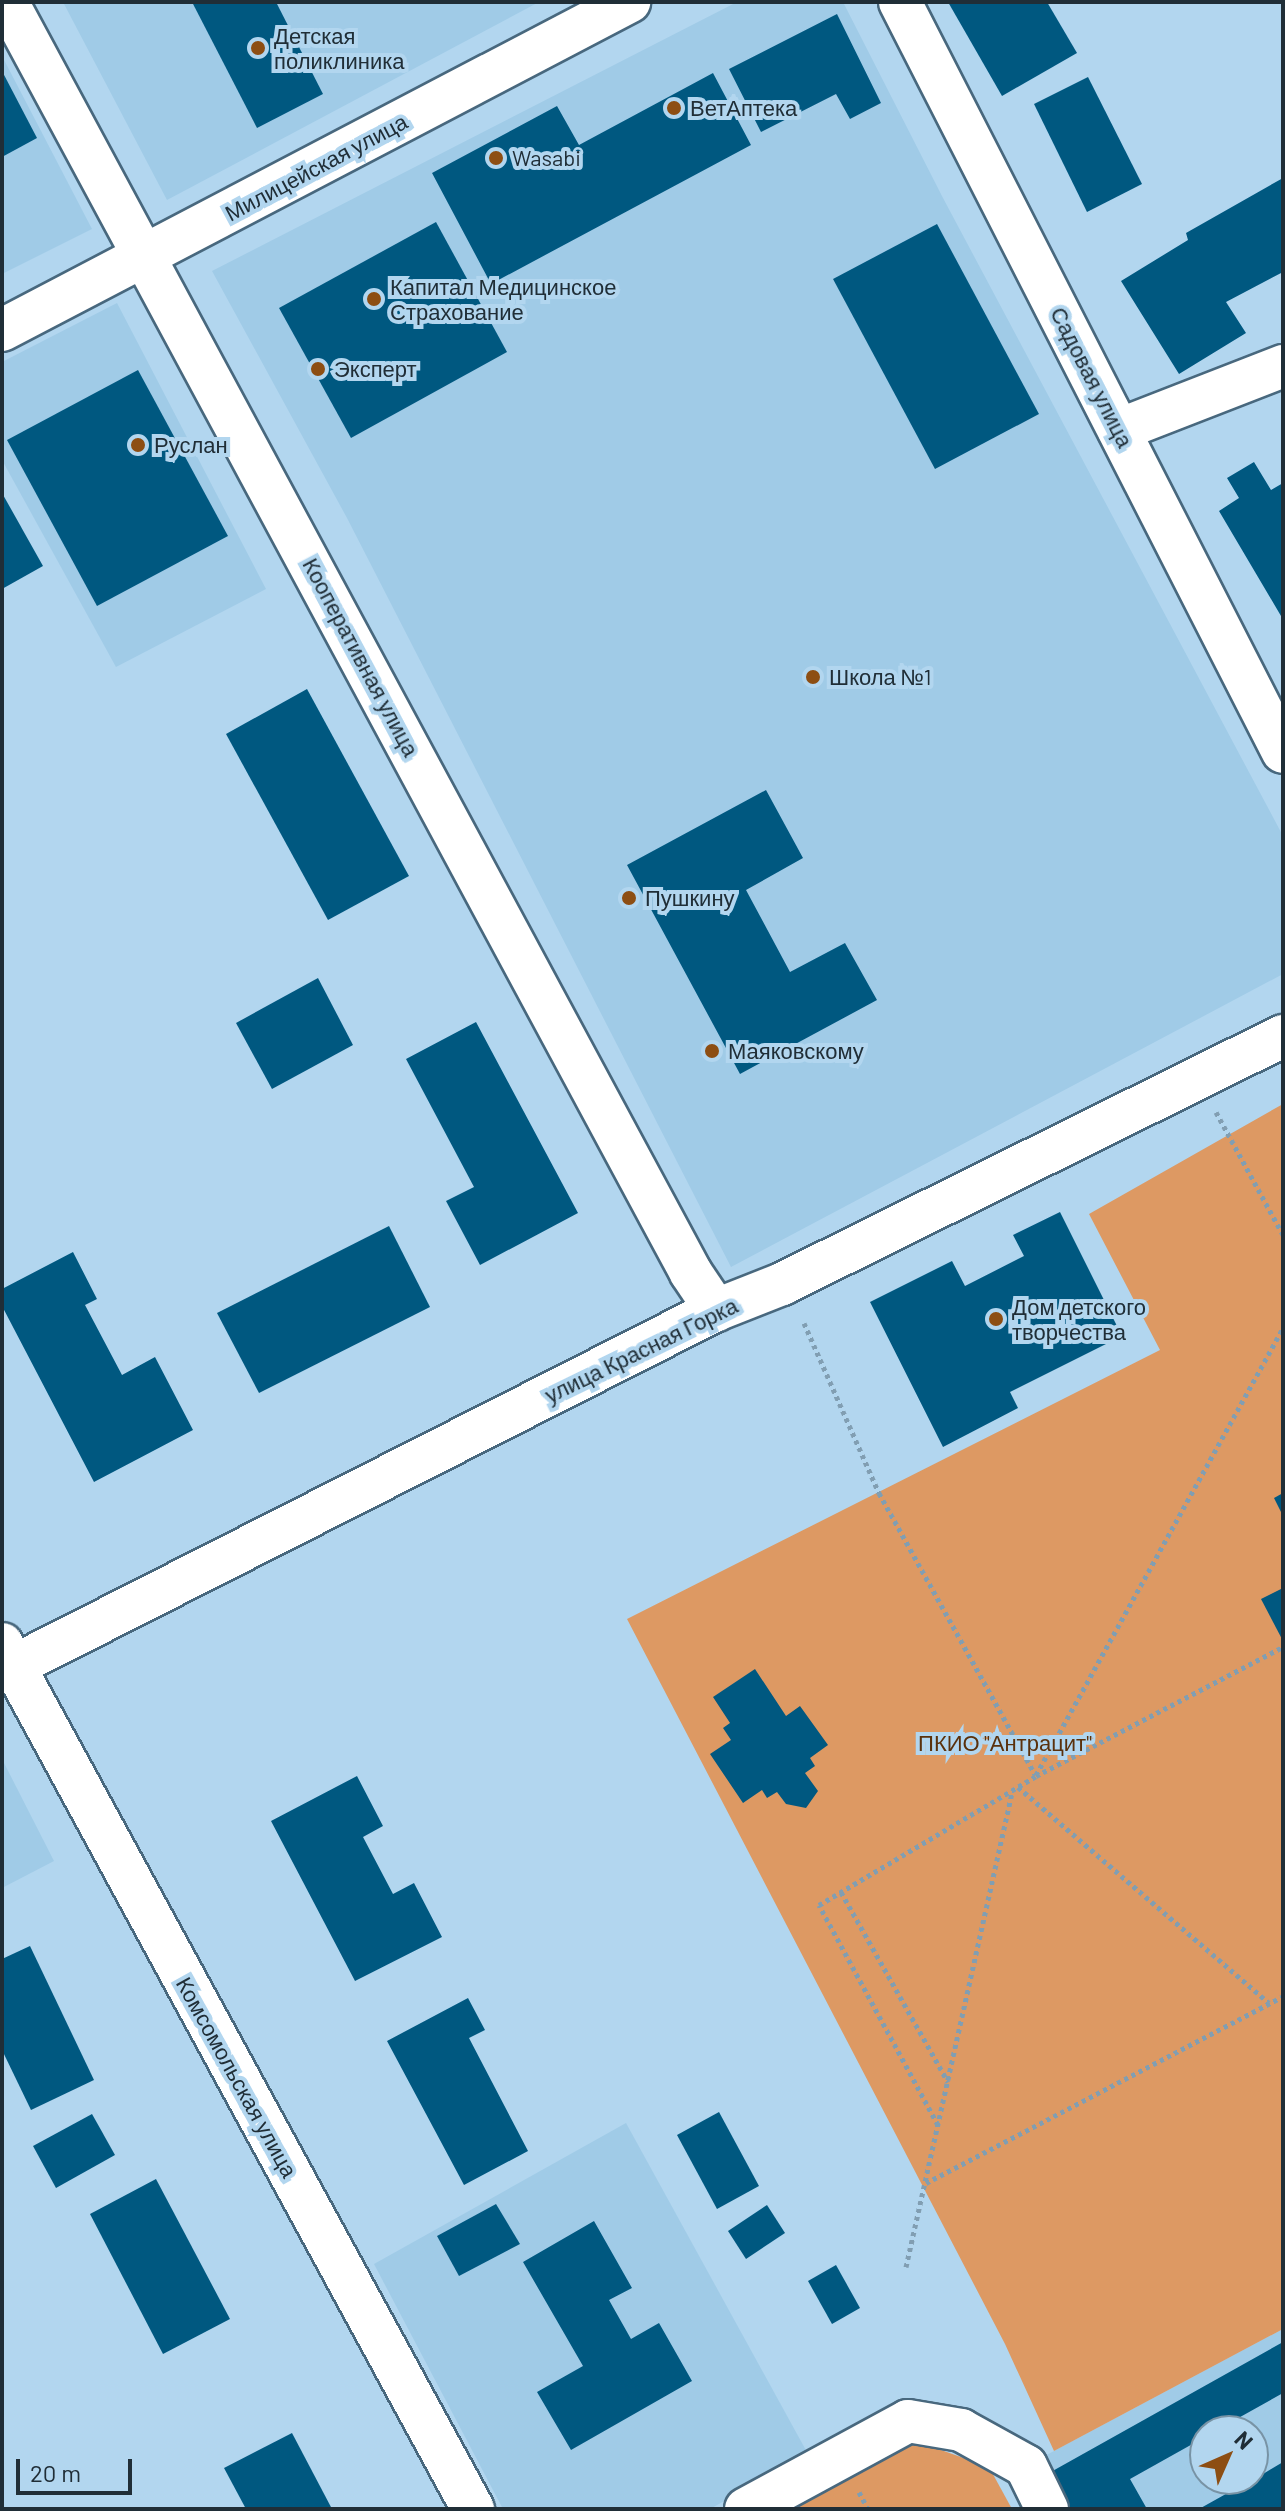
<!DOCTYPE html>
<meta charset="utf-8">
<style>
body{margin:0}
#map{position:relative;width:1285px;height:2511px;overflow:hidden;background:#b2d6ef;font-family:Barlow,sans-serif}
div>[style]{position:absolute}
.built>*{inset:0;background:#a0cbe7}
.green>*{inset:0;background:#dd9963}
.building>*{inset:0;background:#005880}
.path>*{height:5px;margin-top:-2.5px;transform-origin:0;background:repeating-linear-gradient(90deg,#819eb2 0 4px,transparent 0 8px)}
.roads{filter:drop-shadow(2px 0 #48687e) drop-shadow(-2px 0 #48687e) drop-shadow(0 2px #48687e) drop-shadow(0 -2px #48687e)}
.minor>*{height:42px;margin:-21px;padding:0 21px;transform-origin:21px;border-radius:21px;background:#fff}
.dots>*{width:22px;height:22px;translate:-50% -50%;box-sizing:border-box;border:4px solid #b2d6ef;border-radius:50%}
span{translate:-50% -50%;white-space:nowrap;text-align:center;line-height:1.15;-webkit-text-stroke:8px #b2d6ef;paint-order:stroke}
.poi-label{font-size:22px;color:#202e37}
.left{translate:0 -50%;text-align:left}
.street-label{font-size:22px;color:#202e37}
.park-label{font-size:22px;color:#5a310c}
.frame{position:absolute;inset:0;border:4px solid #202e37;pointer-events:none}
.north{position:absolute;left:1189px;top:2415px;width:80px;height:80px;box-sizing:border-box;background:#b2d6ef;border:2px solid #7893a5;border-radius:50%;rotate:45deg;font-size:22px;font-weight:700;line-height:32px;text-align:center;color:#202e37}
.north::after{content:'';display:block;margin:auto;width:28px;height:36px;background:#8d4e13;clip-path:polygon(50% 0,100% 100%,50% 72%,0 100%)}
.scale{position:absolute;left:16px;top:2459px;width:116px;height:36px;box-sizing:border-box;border:4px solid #202e37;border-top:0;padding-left:10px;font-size:24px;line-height:28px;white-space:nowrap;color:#202e37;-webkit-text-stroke:6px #b2d6ef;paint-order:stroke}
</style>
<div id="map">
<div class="built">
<div style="clip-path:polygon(63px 2px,539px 2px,167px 200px)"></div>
<div style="clip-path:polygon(737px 2px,843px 2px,943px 198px,1283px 836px,1283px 974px,731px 1267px,347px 518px,212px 271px)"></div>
<div style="clip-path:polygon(2px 56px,92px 229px,2px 274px)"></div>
<div style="clip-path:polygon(117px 303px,266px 589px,116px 667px,2px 460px,2px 362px)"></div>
<div style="clip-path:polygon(2px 1759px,54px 1861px,2px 1888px)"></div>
<div style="clip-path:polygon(626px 2123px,808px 2454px,710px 2509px,503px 2509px,374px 2264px)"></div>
<div style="clip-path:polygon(evenodd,1283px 2329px,1283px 2509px,1024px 2509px,1007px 2476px,1283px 2329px,1205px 2431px,1253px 2431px,1253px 2479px,1205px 2479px,1205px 2431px)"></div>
</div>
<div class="green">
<div style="clip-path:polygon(1283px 1104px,1283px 2329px,1054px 2451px,1005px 2344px,627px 1619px,1160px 1350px,1089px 1214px)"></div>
<div style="clip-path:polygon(910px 2439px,989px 2467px,1012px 2509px,781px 2509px)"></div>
</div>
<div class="building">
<div style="clip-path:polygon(192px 2px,276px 2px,323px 94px,257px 128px)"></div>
<div style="clip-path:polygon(948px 2px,1047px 2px,1077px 53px,1002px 96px)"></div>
<div style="clip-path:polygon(837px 14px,881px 103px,850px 119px,836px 94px,761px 132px,729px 69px)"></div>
<div style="clip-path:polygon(2px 71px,37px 138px,2px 157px)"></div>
<div style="clip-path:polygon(713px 73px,751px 145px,491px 284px,432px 173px,557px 106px,579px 145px)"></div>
<div style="clip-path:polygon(1088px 77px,1142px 184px,1087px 212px,1034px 104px)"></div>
<div style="clip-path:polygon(1283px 178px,1283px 272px,1226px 302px,1246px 333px,1179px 374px,1121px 281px,1188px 240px,1186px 233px)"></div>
<div style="clip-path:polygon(436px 222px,507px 352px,351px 438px,279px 308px)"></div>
<div style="clip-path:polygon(937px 224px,1039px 414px,935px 469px,833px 279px)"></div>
<div style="clip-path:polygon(138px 370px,228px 536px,97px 606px,7px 440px)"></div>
<div style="clip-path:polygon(1254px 462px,1271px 490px,1283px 483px,1281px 616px,1219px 511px,1239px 498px,1227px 478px)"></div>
<div style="clip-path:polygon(2px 493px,43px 566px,2px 589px)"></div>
<div style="clip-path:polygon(307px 689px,409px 876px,328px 920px,226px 734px)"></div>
<div style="clip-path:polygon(766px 790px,803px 858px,746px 890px,790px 972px,845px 943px,877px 1000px,740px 1074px,627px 865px)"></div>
<div style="clip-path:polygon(318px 978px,353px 1045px,272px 1089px,236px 1023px)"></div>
<div style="clip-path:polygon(476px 1022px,578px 1213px,480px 1265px,446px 1201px,474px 1187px,406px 1059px)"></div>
<div style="clip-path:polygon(1060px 1212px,1122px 1336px,1010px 1392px,1018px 1408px,943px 1447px,870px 1302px,952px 1261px,965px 1286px,1024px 1256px,1013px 1235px)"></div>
<div style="clip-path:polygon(389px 1226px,430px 1307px,259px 1393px,217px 1313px)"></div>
<div style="clip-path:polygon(73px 1252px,97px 1299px,85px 1305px,122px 1375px,155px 1357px,193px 1430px,94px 1482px,2px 1306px,2px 1289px)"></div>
<div style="clip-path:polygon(1283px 1493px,1283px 1516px,1274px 1498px)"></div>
<div style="clip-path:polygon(1283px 1588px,1283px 1641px,1261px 1599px)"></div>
<div style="clip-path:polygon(755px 1669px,786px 1716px,800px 1706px,828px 1745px,810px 1758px,815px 1766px,805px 1773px,818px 1791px,806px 1808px,786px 1804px,777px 1792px,767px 1798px,762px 1790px,743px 1803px,710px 1754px,731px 1740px,723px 1728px,730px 1723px,713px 1697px)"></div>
<div style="clip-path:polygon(357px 1776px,383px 1826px,363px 1837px,393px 1894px,414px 1883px,442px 1937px,355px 1981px,271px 1821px)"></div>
<div style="clip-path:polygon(30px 1946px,94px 2080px,31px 2110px,2px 2050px,2px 1959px)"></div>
<div style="clip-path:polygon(468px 1998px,485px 2030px,469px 2038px,528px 2151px,464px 2185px,387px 2041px)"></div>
<div style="clip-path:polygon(719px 2112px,759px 2186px,717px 2209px,677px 2135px)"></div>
<div style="clip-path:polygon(92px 2114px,115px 2155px,56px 2188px,33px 2146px)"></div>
<div style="clip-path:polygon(156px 2179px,230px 2319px,163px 2354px,90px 2214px)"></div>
<div style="clip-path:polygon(496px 2204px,520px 2244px,459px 2276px,437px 2236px)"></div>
<div style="clip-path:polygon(767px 2205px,785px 2233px,746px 2259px,728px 2231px)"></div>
<div style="clip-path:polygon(594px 2221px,632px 2288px,609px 2300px,631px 2339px,659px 2323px,692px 2381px,571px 2450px,537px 2392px,583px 2366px,523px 2262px)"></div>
<div style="clip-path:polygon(836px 2265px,860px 2308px,832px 2324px,808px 2281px)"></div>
<div style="clip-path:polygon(1283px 2342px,1283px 2393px,1233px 2421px,1238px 2431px,1205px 2431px,1205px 2437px,1130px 2479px,1147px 2509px,1069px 2509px,1049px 2473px)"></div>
<div style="clip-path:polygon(292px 2433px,332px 2509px,246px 2509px,224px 2468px)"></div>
<div style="clip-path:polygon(1253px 2457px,1263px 2474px,1283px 2462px,1283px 2509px,1199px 2509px,1233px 2490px,1227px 2479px,1253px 2479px)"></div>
</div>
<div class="path">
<div style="left:1216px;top:1112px;width:140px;rotate:61.4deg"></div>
<div style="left:804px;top:1323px;width:186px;rotate:66.2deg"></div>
<div style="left:879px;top:1493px;width:322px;rotate:61deg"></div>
<div style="left:1036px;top:1775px;width:511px;rotate:-61.08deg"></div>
<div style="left:1018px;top:1787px;width:331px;rotate:40.7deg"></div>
<div style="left:841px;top:1892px;width:218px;rotate:60.6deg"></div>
<div style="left:938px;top:2125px;width:250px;rotate:-118.4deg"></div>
<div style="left:819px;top:1905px;width:252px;rotate:-30.7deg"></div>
<div style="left:1036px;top:1776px;width:279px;rotate:-27.6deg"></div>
<div style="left:926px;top:2183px;width:403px;rotate:-27.6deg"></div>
<div style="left:906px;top:2267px;width:488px;rotate:-77.4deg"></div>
<div style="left:859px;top:2492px;width:19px;rotate:62deg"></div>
</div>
<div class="roads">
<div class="minor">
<div style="left:7px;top:2px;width:1443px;rotate:61.71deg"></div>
<div style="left:691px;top:1273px;width:45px;rotate:56deg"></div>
<div style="left:900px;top:2px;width:842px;rotate:62.95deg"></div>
<div style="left:2px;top:330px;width:708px;rotate:-27.62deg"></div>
<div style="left:1119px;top:430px;width:176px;rotate:-21.3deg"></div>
<div style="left:2px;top:1644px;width:985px;rotate:61.43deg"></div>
<div style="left:2px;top:1672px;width:801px;rotate:-26.89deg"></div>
<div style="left:716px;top:1310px;width:71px;rotate:-21.5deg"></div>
<div style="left:782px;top:1284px;width:559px;rotate:-26.34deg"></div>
<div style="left:746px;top:2509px;width:184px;rotate:-28.5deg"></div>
<div style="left:908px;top:2421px;width:54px;rotate:9.6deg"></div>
<div style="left:961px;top:2430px;width:74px;rotate:29deg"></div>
<div style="left:1026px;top:2466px;width:48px;rotate:64deg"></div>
</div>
</div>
<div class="dots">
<div style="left:258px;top:48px;background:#8d4e13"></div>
<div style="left:674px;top:108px;background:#8d4e13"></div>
<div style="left:496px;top:158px;background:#8d4e13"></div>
<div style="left:374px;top:299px;background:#8d4e13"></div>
<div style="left:318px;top:369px;background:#8d4e13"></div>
<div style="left:138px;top:445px;background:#8d4e13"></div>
<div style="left:813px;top:677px;background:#8d4e13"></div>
<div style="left:629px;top:898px;background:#8d4e13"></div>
<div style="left:712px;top:1051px;background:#8d4e13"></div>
<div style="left:996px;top:1319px;background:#8d4e13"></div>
</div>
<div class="poi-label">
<span class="left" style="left:274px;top:48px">Детская<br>поликлиника</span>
<span class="left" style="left:690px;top:108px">ВетАптека</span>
<span class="left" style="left:512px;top:158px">Wasabi</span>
<span class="left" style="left:390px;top:299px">Капитал Медицинское<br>Страхование</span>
<span class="left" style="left:334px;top:369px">Эксперт</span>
<span class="left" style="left:154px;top:445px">Руслан</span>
<span class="left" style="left:829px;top:677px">Школа №1</span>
<span class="left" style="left:645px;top:898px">Пушкину</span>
<span class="left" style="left:728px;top:1051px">Маяковскому</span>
<span class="left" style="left:1012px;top:1319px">Дом детского<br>творчества</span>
</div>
<div class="street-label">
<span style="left:316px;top:167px;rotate:-28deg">Милицейская улица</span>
<span style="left:1092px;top:377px;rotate:63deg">Садовая улица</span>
<span style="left:361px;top:657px;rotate:62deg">Кооперативная улица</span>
<span style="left:641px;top:1350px;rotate:-26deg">улица Красная Горка</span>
<span style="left:237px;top:2077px;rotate:61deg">Комсомольская улица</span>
</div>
<div class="park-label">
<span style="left:1005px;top:1743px">ПКИО "Антрацит"</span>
</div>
<div class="frame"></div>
<div class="north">N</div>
<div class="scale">20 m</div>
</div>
